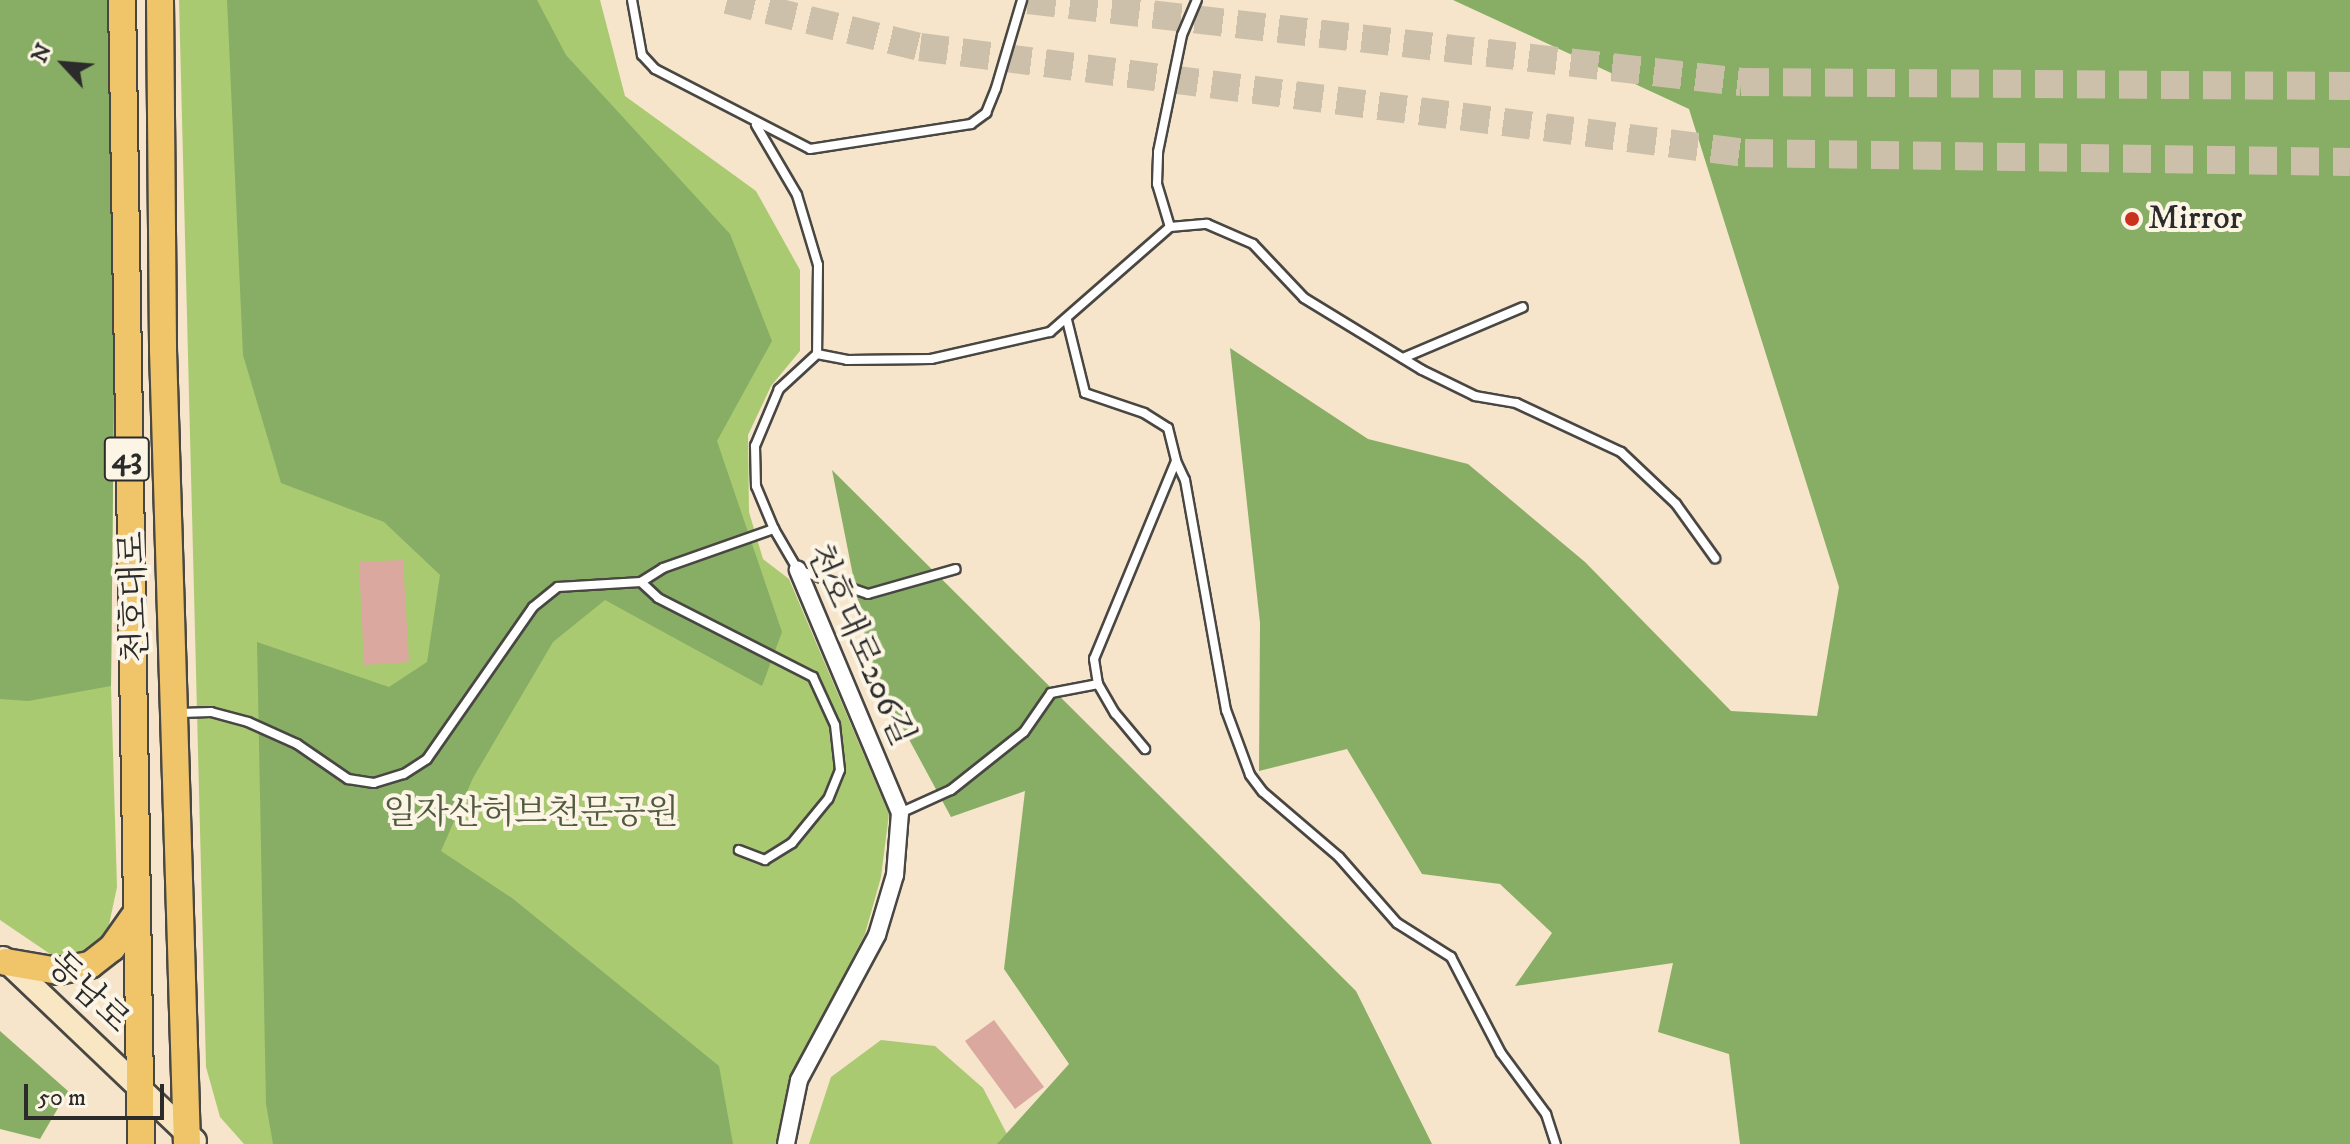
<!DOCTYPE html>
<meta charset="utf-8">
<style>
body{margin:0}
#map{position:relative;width:2350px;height:1144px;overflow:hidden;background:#f6e5cb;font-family:"IM FELL DW Pica","Noto Serif KR",serif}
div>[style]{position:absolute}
.green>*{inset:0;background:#aaca72}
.forest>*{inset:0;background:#87ae64}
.building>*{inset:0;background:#dba8a0}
.highway-tunnel>*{height:28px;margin-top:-14px;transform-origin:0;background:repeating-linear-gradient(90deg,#cdc0ab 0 28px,transparent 0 42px)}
.roads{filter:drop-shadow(2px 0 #494743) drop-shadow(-2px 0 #494743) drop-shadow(0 2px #494743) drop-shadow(0 -2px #494743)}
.lane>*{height:8px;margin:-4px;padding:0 4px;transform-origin:4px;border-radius:4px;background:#fff}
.street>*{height:16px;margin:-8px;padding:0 8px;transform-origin:8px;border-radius:8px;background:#fff}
.secondary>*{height:22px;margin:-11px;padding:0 11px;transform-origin:11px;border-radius:11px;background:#f9e7c3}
.primary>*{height:26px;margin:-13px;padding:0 13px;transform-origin:13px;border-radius:13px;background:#f0c469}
.dots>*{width:22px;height:22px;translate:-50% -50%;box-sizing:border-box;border:4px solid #fcf5e5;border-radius:50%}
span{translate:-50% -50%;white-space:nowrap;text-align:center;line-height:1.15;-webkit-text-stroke:8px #fcf5e5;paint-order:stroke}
.shield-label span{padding:2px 6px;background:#fcf5e5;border:2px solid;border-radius:6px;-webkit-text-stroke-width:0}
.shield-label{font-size:32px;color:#2b2b2b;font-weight:700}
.poi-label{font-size:34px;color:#2b2b2b}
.left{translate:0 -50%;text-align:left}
.street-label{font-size:34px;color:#2b2b2b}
.park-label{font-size:34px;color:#515b40}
.north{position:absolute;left:24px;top:24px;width:80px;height:80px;-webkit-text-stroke:6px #fcf5e5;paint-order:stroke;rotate:296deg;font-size:22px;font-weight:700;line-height:32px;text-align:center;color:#2b2b2b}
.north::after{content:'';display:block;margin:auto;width:28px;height:36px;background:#2b2b2b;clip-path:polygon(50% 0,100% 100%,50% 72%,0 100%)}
.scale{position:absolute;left:24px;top:1084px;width:140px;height:36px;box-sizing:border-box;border:4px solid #2b2b2b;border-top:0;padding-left:10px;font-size:24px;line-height:28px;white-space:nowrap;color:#2b2b2b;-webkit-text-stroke:6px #fcf5e5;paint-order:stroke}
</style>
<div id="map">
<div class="green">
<div style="clip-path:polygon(0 0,117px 0,111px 686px,117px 887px,106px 939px,87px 955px,59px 960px,0 920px)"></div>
<div style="clip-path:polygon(179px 0,600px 0,625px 96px,756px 191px,800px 270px,800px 351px,771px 386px,748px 435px,749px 512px,763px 559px,789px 579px,889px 814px,881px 877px,865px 934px,789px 1081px,777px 1144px,244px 1144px,220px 1117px,206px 1067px)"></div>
<div style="clip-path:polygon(881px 1040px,935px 1046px,983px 1088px,1008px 1136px,1007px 1144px,809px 1144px,831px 1077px)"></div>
</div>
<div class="forest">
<div style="clip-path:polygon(0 0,118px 0,111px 686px,28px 701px,0 699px)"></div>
<div style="clip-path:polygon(227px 0,537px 0,566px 55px,730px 234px,772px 341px,717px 441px,782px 632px,762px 686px,605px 600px,553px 642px,473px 778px,441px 851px,512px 898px,719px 1066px,733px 1144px,273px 1144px,266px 1104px,257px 642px,389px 687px,427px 662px,440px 575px,384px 522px,281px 483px,243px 355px)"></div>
<div style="clip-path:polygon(1453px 0,2350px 0,2350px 1144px,1740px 1144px,1729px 1054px,1658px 1032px,1673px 963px,1515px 986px,1552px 933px,1500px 884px,1422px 874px,1347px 749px,1259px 771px,1260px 623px,1230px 348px,1368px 439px,1468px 464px,1585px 562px,1731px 711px,1817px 716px,1839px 587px,1689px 109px)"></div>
<div style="clip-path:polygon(832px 470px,1356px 991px,1432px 1144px,997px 1144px,1069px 1064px,1004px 969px,1025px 791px,951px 817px,872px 671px)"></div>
<div style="clip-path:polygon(0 1031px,68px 1091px,40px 1139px,0 1129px)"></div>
</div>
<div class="building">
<div style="clip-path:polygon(403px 560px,409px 662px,364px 665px,359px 562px)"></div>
<div style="clip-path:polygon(994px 1020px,1044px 1087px,1015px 1109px,965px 1041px)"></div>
</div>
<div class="highway-tunnel">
<div style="left:727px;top:0;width:199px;rotate:13.7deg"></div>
<div style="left:920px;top:47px;width:832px;rotate:7.32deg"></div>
<div style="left:1745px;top:153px;width:605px;rotate:0.85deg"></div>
<div style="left:1028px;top:0;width:718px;rotate:6.56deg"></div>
<div style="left:1741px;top:82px;width:609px;rotate:0.38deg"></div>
</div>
<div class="roads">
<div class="lane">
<div style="left:632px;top:0;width:56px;rotate:79.7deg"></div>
<div style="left:642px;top:55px;width:19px;rotate:47deg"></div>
<div style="left:655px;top:69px;width:174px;rotate:27.3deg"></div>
<div style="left:810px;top:149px;width:163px;rotate:-8.8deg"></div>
<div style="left:971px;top:124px;width:19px;rotate:-36deg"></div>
<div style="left:986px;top:113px;width:27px;rotate:-68deg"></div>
<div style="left:996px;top:88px;width:92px;rotate:-73.5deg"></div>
<div style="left:756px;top:125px;width:81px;rotate:59.6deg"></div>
<div style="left:797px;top:195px;width:73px;rotate:73.3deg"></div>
<div style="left:818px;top:265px;width:89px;rotate:90.6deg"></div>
<div style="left:817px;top:354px;width:52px;rotate:137.4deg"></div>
<div style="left:779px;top:389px;width:62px;rotate:112.8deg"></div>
<div style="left:755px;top:446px;width:40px;rotate:88.6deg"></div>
<div style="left:756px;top:486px;width:47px;rotate:67.3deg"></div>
<div style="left:1170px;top:227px;width:45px;rotate:-106.8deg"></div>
<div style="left:1157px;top:184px;width:32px;rotate:-88deg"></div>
<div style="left:1158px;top:152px;width:119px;rotate:-78.4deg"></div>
<div style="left:1182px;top:35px;width:38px;rotate:-67deg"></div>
<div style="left:1067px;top:320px;width:75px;rotate:76.1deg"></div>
<div style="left:1085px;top:393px;width:62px;rotate:18.7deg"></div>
<div style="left:1144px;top:413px;width:28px;rotate:32deg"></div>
<div style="left:1168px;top:428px;width:34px;rotate:76deg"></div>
<div style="left:1176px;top:461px;width:214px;rotate:112.5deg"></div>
<div style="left:1094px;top:659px;width:25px;rotate:81deg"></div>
<div style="left:1098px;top:684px;width:34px;rotate:60deg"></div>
<div style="left:1115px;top:713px;width:47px;rotate:50.2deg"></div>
<div style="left:817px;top:354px;width:31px;rotate:11deg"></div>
<div style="left:847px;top:360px;width:84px;rotate:-0.7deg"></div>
<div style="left:931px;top:359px;width:122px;rotate:-12.8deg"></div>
<div style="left:1050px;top:332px;width:159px;rotate:-41.2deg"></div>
<div style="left:1170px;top:227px;width:37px;rotate:-5deg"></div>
<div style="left:1207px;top:224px;width:50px;rotate:23.5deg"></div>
<div style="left:1253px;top:244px;width:74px;rotate:46.6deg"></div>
<div style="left:1304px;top:298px;width:138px;rotate:31.4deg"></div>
<div style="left:1422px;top:370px;width:59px;rotate:26.1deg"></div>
<div style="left:1475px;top:396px;width:42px;rotate:9.7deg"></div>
<div style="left:1516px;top:403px;width:116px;rotate:25deg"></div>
<div style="left:1621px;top:452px;width:76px;rotate:43.4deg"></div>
<div style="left:1676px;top:504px;width:67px;rotate:54.2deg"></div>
<div style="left:1403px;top:358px;width:130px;rotate:-23deg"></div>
<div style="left:1176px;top:461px;width:21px;rotate:65deg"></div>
<div style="left:1185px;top:480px;width:234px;rotate:79.9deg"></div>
<div style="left:1226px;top:710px;width:69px;rotate:69.7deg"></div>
<div style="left:1250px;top:775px;width:21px;rotate:53deg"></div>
<div style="left:1263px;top:792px;width:100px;rotate:40.5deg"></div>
<div style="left:1339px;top:857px;width:88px;rotate:48.7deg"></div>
<div style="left:1397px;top:923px;width:64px;rotate:32.2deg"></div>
<div style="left:1451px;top:957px;width:108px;rotate:62.5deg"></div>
<div style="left:1501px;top:1053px;width:76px;rotate:53.6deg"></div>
<div style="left:1546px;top:1114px;width:32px;rotate:72deg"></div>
<div style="left:641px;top:582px;width:23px;rotate:43deg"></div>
<div style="left:658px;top:598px;width:174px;rotate:27deg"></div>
<div style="left:813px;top:677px;width:53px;rotate:65.4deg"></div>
<div style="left:835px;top:725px;width:45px;rotate:83.7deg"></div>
<div style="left:840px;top:770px;width:31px;rotate:112deg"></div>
<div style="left:828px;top:799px;width:57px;rotate:129.3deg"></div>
<div style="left:792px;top:843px;width:32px;rotate:148deg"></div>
<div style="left:765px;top:860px;width:28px;rotate:-159deg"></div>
<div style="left:180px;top:713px;width:31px;rotate:-2deg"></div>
<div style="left:211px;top:712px;width:38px;rotate:15deg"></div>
<div style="left:248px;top:722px;width:54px;rotate:24.2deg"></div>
<div style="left:297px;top:744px;width:62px;rotate:34.5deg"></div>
<div style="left:348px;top:779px;width:26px;rotate:9deg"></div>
<div style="left:374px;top:783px;width:31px;rotate:-17deg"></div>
<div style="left:404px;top:774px;width:27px;rotate:-33deg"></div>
<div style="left:427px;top:759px;width:185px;rotate:-55.1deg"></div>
<div style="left:533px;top:607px;width:32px;rotate:-39deg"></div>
<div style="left:558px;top:587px;width:83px;rotate:-3.4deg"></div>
<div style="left:641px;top:582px;width:26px;rotate:-32deg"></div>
<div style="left:663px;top:568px;width:118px;rotate:-19.4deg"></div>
<div style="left:774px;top:529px;width:48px;rotate:59.7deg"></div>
<div style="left:798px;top:570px;width:74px;rotate:18.9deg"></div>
<div style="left:868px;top:594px;width:91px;rotate:-15.9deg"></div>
<div style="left:900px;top:813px;width:56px;rotate:-24.3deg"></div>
<div style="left:951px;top:790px;width:93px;rotate:-38.5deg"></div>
<div style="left:1024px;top:732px;width:47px;rotate:-55.3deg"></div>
<div style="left:1051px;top:693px;width:48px;rotate:-10.8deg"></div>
</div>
<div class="street">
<div style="left:786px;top:1144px;width:65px;rotate:-78.5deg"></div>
<div style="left:799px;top:1080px;width:165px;rotate:-61.7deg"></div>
<div style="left:877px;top:935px;width:63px;rotate:-73.3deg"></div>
<div style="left:895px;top:875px;width:62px;rotate:-85.4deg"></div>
<div style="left:900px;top:813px;width:264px;rotate:-112.8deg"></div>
</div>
<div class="secondary">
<div style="left:3px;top:958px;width:265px;rotate:43.6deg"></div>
</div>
<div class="primary">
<div style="left:122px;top:0;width:1144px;rotate:89.05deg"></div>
<div style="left:160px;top:0;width:350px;rotate:89.5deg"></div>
<div style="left:163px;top:350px;width:794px;rotate:88.27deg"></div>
<div style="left:6px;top:962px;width:53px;rotate:9.8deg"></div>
<div style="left:58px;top:971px;width:33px;rotate:-11deg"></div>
<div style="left:90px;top:965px;width:28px;rotate:-38deg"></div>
<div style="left:112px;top:948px;width:38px;rotate:-55deg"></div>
</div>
</div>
<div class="dots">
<div style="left:2132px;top:219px;background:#c8321e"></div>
</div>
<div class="shield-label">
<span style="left:127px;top:459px">43</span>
</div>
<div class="poi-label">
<span class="left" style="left:2148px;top:219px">Mirror</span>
</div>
<div class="street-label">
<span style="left:135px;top:597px;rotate:-92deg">천호대로</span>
<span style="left:860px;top:645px;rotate:66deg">천호대로206길</span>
<span style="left:88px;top:993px;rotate:44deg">동남로</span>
</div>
<div class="park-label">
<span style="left:531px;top:814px">일자산허브천문공원</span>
</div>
<div class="north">N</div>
<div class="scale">50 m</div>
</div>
